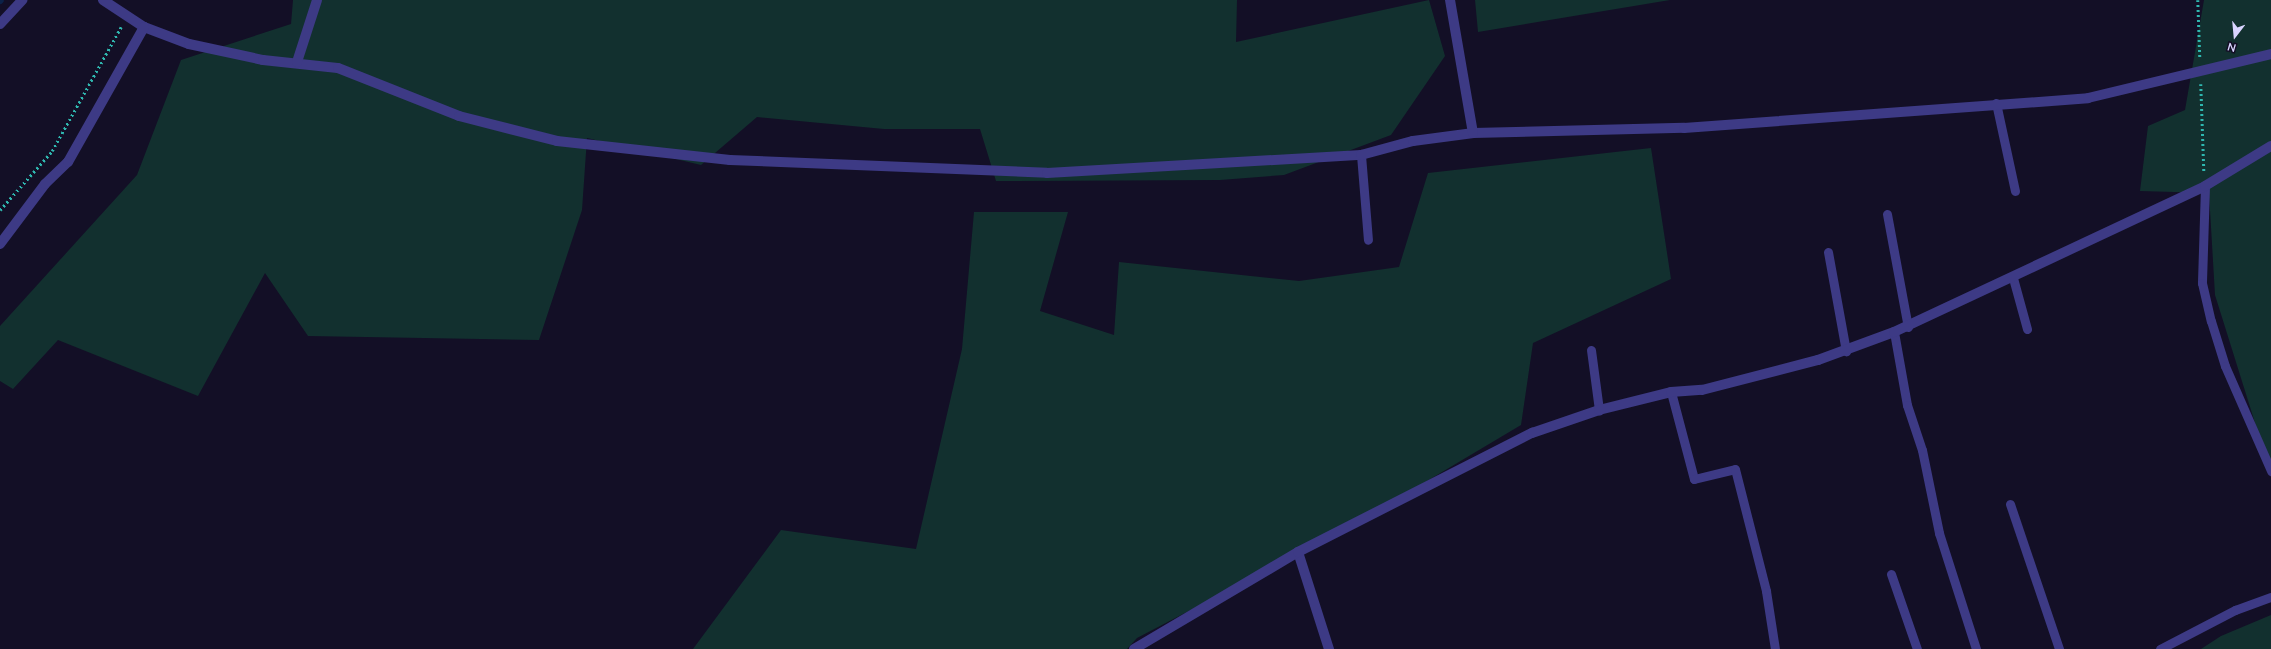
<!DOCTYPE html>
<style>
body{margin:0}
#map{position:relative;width:2271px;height:649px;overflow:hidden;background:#130f26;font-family:Mulish,sans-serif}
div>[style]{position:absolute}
.green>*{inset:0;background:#12302f}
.stream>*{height:5px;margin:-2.5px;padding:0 2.5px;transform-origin:2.5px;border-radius:2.5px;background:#0c2248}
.path>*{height:2.5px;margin-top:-1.25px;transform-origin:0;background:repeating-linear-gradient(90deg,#2fb8b0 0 2px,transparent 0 5px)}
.lane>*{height:9px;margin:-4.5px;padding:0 4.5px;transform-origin:4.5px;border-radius:4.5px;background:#3d3a85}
.street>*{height:10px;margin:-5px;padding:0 5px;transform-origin:5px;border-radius:5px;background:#3d3a85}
span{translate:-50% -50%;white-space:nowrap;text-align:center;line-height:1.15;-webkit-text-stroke:3px #130f26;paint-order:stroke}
.north{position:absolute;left:2215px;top:16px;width:40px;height:40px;-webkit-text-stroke:3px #130f26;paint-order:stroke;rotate:196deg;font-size:11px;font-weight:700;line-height:16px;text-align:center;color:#d9d4ff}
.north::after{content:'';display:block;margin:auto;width:14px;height:18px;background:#d9d4ff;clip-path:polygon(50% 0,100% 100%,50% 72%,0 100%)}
</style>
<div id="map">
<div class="green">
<div style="clip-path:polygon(293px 0,1237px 0,1236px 42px,1429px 0,1445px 56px,1391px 135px,1284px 175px,1220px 180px,996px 181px,980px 129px,884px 129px,757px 117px,701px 165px,587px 138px,582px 210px,539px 340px,308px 336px,265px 273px,198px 396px,58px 340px,13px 389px,0 381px,0 326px,137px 175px,181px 60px,291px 24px)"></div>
<div style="clip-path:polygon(1475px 0,1670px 0,1478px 32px)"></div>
<div style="clip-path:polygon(2204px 0,2271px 0,2271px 474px,2215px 295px,2209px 193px,2140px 191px,2148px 126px,2185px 110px)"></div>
<div style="clip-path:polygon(1651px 148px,1671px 279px,1533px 343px,1521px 425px,1348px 528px,1137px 638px,1127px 649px,693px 649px,781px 530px,916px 549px,962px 349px,974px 212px,1068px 212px,1040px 311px,1114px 335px,1119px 262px,1299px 281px,1399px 267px,1428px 173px)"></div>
<div style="clip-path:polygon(2271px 615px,2271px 649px,2201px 649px,2221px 636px)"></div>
</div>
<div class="stream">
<div style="left:0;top:1px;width:1px;rotate:-45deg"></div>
</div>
<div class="path">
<div style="left:2198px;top:0;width:57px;rotate:88deg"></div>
<div style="left:2201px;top:84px;width:87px;rotate:88deg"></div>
<div style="left:0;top:210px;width:79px;rotate:-48.6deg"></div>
<div style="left:52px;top:151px;width:142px;rotate:-60.9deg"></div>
</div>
<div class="lane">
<div style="left:1996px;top:103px;width:90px;rotate:77.8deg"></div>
<div style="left:1361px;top:155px;width:85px;rotate:85.3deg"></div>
<div style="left:2205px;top:186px;width:97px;rotate:91.8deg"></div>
<div style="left:2202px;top:283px;width:39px;rotate:77deg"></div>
<div style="left:2211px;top:321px;width:47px;rotate:72.7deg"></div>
<div style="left:2225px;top:366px;width:115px;rotate:66.3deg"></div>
<div style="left:1887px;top:214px;width:115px;rotate:79.5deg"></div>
<div style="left:1828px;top:252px;width:101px;rotate:79.7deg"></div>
<div style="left:2013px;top:278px;width:53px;rotate:74.6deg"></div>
<div style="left:1894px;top:332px;width:74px;rotate:79.9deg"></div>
<div style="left:1907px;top:405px;width:47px;rotate:71.6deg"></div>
<div style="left:1922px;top:450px;width:85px;rotate:78.4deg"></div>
<div style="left:1939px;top:533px;width:122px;rotate:72.3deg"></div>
<div style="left:1591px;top:350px;width:61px;rotate:82.4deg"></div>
<div style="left:1671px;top:392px;width:90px;rotate:75.2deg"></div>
<div style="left:1694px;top:479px;width:42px;rotate:-13.7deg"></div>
<div style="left:1735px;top:469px;width:126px;rotate:75.7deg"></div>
<div style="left:1766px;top:591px;width:59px;rotate:81.2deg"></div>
<div style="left:2010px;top:504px;width:153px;rotate:71.3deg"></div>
<div style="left:1891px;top:574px;width:79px;rotate:70.9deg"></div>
<div style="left:2160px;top:649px;width:85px;rotate:-27.5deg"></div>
<div style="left:2235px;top:610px;width:38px;rotate:-20deg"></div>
</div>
<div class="street">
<div style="left:103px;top:0;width:49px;rotate:33.4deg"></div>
<div style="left:144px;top:27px;width:48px;rotate:20.7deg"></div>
<div style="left:189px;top:44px;width:76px;rotate:12.2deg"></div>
<div style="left:263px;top:60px;width:75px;rotate:6.1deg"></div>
<div style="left:338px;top:68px;width:130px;rotate:21.6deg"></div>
<div style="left:459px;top:116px;width:101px;rotate:14.3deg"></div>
<div style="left:557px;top:141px;width:174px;rotate:6.3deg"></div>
<div style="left:730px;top:160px;width:317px;rotate:2.3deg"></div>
<div style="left:1047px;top:173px;width:315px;rotate:-3.3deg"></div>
<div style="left:1361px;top:155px;width:54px;rotate:-15.1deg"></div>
<div style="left:1413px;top:141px;width:61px;rotate:-7.6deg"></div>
<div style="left:1473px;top:133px;width:211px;rotate:-1.4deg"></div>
<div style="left:1684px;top:128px;width:405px;rotate:-4.2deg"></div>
<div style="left:2088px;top:98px;width:188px;rotate:-13.5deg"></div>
<div style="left:1450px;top:0;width:135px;rotate:80.2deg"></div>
<div style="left:0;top:24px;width:33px;rotate:-47deg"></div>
<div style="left:297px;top:62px;width:65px;rotate:-72.1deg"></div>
<div style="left:0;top:244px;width:75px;rotate:-53.1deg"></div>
<div style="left:45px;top:184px;width:32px;rotate:-44deg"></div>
<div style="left:68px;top:162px;width:155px;rotate:-60.6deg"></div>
<div style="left:1298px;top:552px;width:102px;rotate:72.3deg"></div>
<div style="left:1134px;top:649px;width:191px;rotate:-30.6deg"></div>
<div style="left:1298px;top:552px;width:263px;rotate:-27deg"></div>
<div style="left:1532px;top:433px;width:71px;rotate:-18.9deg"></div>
<div style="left:1599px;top:410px;width:74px;rotate:-14deg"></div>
<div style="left:1671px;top:392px;width:31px;rotate:-4deg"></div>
<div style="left:1702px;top:390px;width:120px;rotate:-14.5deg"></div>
<div style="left:1818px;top:360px;width:81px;rotate:-20.2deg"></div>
<div style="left:1894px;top:332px;width:344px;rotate:-25.1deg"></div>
<div style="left:2205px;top:186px;width:77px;rotate:-31.2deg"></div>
</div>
<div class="north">N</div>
</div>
